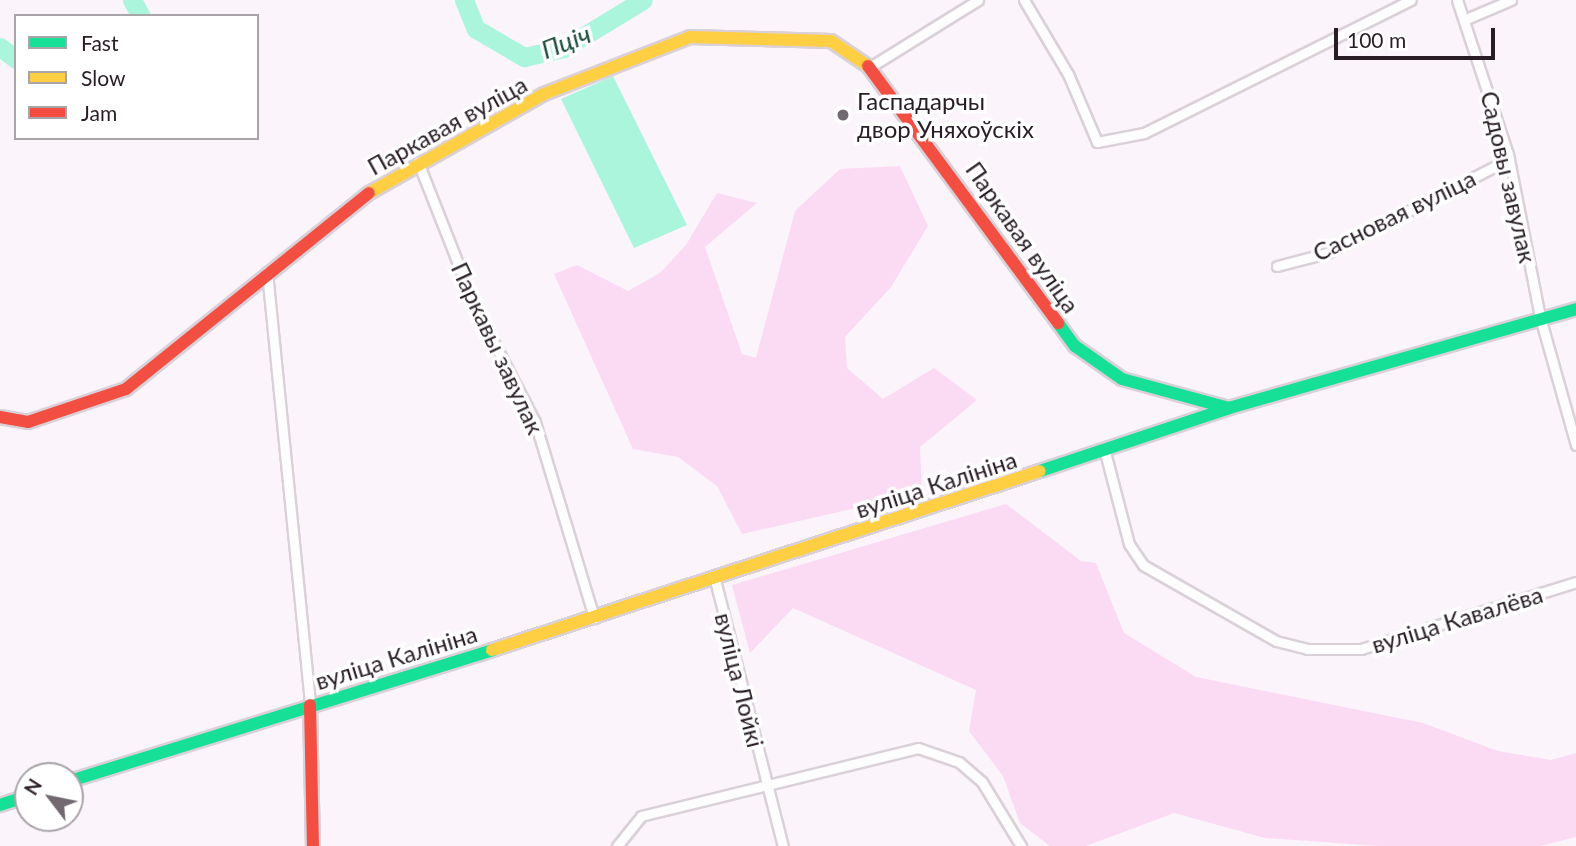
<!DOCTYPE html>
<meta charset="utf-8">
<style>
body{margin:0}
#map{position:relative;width:1576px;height:846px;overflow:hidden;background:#fbf4fa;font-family:Lato,sans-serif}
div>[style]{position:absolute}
.green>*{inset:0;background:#fbdaf4}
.water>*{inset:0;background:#abf5dd}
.river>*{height:19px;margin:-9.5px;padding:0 9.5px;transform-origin:9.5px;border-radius:9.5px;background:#abf5dd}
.roads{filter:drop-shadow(2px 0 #dad0d8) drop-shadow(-2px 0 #dad0d8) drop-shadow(0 2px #dad0d8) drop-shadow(0 -2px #dad0d8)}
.street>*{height:9px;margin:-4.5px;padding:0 4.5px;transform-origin:4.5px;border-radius:4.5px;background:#fefdfe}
.fast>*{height:12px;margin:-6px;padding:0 6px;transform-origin:6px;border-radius:6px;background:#16e098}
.slow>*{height:12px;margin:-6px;padding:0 6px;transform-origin:6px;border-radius:6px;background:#ffcf43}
.jam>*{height:12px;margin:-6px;padding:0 6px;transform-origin:6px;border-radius:6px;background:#f24e42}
.dots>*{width:19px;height:19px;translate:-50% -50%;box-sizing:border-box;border:4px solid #fff;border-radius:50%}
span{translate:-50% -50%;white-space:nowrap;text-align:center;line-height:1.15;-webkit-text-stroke:7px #fff;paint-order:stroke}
.poi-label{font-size:24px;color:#281c25}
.left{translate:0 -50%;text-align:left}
.street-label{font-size:24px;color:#281c25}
.water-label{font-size:26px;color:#1d4c3d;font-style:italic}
.legend{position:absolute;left:14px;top:14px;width:245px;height:126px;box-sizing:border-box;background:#fff;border:2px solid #a9a4a8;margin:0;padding:9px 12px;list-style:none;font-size:21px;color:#281c25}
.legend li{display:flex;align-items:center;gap:14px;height:35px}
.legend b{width:35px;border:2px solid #a9a4a8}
.north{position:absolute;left:14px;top:762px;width:70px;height:70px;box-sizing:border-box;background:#fff;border:2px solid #a9a4a8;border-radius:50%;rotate:302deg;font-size:19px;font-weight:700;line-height:28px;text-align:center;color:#281c25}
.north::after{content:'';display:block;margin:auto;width:24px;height:32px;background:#726870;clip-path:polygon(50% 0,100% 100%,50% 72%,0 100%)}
.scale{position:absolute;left:1334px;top:28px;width:161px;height:32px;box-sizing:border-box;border:4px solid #281c25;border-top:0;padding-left:9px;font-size:21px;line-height:24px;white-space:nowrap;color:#281c25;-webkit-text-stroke:5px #fff;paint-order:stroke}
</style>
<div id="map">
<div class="green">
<div style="clip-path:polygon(900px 166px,928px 226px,891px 287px,845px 337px,847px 368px,883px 399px,934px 368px,977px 400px,920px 447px,922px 493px,742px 534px,717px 486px,678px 457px,633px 449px,554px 274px,577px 265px,628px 291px,660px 273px,686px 245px,717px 193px,757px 203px,705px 247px,742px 354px,756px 358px,795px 211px,840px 169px)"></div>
<div style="clip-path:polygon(1006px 504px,1081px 561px,1096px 563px,1124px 633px,1196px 677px,1423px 723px,1498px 751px,1551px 760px,1576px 753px,1576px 837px,1540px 846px,1378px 846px,1265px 838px,1174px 813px,1086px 846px,1050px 846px,1020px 823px,1003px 776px,969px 731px,976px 690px,793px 608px,750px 653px,732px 585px)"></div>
</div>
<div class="water">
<div style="clip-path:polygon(613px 76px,687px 225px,634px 248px,561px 99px)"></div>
</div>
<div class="river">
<div style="left:132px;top:0;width:18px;rotate:61deg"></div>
<div style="left:464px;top:0;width:31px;rotate:68deg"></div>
<div style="left:476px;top:29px;width:56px;rotate:30.3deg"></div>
<div style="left:524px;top:57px;width:41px;rotate:-12.7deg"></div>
<div style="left:564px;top:48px;width:92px;rotate:-31.3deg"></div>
<div style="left:0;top:47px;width:20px;rotate:37deg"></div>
</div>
<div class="roads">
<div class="street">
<div style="left:1024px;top:0;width:86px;rotate:59.3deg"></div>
<div style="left:1068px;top:74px;width:74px;rotate:66.9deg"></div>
<div style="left:1097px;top:142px;width:48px;rotate:-10.8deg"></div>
<div style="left:1144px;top:133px;width:298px;rotate:-26.5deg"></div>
<div style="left:1457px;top:0;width:162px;rotate:71.7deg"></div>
<div style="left:1508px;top:154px;width:166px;rotate:78.9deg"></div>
<div style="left:1540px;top:317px;width:133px;rotate:74.3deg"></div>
<div style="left:1466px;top:19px;width:49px;rotate:-22.9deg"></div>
<div style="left:870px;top:67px;width:127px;rotate:-31.8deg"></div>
<div style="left:418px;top:162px;width:153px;rotate:68.5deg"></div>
<div style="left:474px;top:304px;width:133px;rotate:62.7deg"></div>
<div style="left:535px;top:422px;width:205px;rotate:73.2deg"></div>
<div style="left:1277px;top:266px;width:52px;rotate:-14.6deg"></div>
<div style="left:1327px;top:253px;width:205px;rotate:-27.3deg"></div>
<div style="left:267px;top:272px;width:435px;rotate:84.3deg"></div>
<div style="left:1105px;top:452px;width:95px;rotate:75.4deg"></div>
<div style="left:1129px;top:544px;width:25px;rotate:56deg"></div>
<div style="left:1143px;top:565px;width:153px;rotate:29.7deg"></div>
<div style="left:1276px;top:641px;width:32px;rotate:14deg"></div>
<div style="left:1307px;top:649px;width:54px"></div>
<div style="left:1361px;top:649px;width:225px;rotate:-17.3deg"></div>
<div style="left:714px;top:576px;width:279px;rotate:75.7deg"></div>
<div style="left:617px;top:846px;width:38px;rotate:-51deg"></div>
<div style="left:641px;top:816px;width:285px;rotate:-13.8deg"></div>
<div style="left:918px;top:748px;width:43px;rotate:18.9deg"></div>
<div style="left:959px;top:762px;width:30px;rotate:41deg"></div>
<div style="left:982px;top:782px;width:75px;rotate:58.6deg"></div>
</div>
<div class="fast">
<div style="left:1058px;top:323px;width:29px;rotate:54deg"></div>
<div style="left:1075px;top:346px;width:57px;rotate:35.1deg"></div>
<div style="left:1122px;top:379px;width:111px;rotate:15.2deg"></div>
<div style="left:1040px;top:471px;width:199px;rotate:-18.4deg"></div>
<div style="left:1229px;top:408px;width:361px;rotate:-15.9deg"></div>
<div style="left:70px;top:781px;width:442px;rotate:-17.2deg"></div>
<div style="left:0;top:805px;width:29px;rotate:-18deg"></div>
</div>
<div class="slow">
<div style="left:369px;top:193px;width:201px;rotate:-29.5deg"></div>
<div style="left:544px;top:94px;width:157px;rotate:-21.3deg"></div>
<div style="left:690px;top:37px;width:141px;rotate:1.6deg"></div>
<div style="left:831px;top:41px;width:45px;rotate:34deg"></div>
<div style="left:492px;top:650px;width:576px;rotate:-18.09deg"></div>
</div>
<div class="jam">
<div style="left:868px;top:66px;width:320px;rotate:53.5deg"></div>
<div style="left:0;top:417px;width:28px;rotate:10deg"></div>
<div style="left:28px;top:422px;width:103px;rotate:-18.6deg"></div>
<div style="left:126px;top:389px;width:312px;rotate:-38.9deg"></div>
<div style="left:310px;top:705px;width:141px;rotate:88.8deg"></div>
</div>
</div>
<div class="dots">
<div style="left:843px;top:115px;background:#726870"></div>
</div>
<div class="poi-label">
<span class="left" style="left:857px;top:115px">Гаспадарчы<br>двор Уняхоўскіх</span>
</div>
<div class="street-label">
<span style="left:447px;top:125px;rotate:-29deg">Паркавая вуліца</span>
<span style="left:1509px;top:177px;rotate:77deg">Садовы завулак</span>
<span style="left:1394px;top:215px;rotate:-26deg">Сасновая вуліца</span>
<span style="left:1023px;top:237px;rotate:55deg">Паркавая вуліца</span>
<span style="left:498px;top:348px;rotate:65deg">Паркавы завулак</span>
<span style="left:936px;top:484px;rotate:-18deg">вуліца Калініна</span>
<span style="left:1457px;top:619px;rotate:-17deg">вуліца Кавалёва</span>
<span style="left:396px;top:657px;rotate:-17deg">вуліца Калініна</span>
<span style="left:740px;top:680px;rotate:76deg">вуліца Лойкі</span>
</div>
<div class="water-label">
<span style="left:566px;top:42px;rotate:-21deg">Пціч</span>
</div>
<ul class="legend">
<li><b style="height:9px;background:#16e098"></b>Fast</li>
<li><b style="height:9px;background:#ffcf43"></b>Slow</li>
<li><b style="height:9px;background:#f24e42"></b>Jam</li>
</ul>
<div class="north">N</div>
<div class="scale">100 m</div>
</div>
